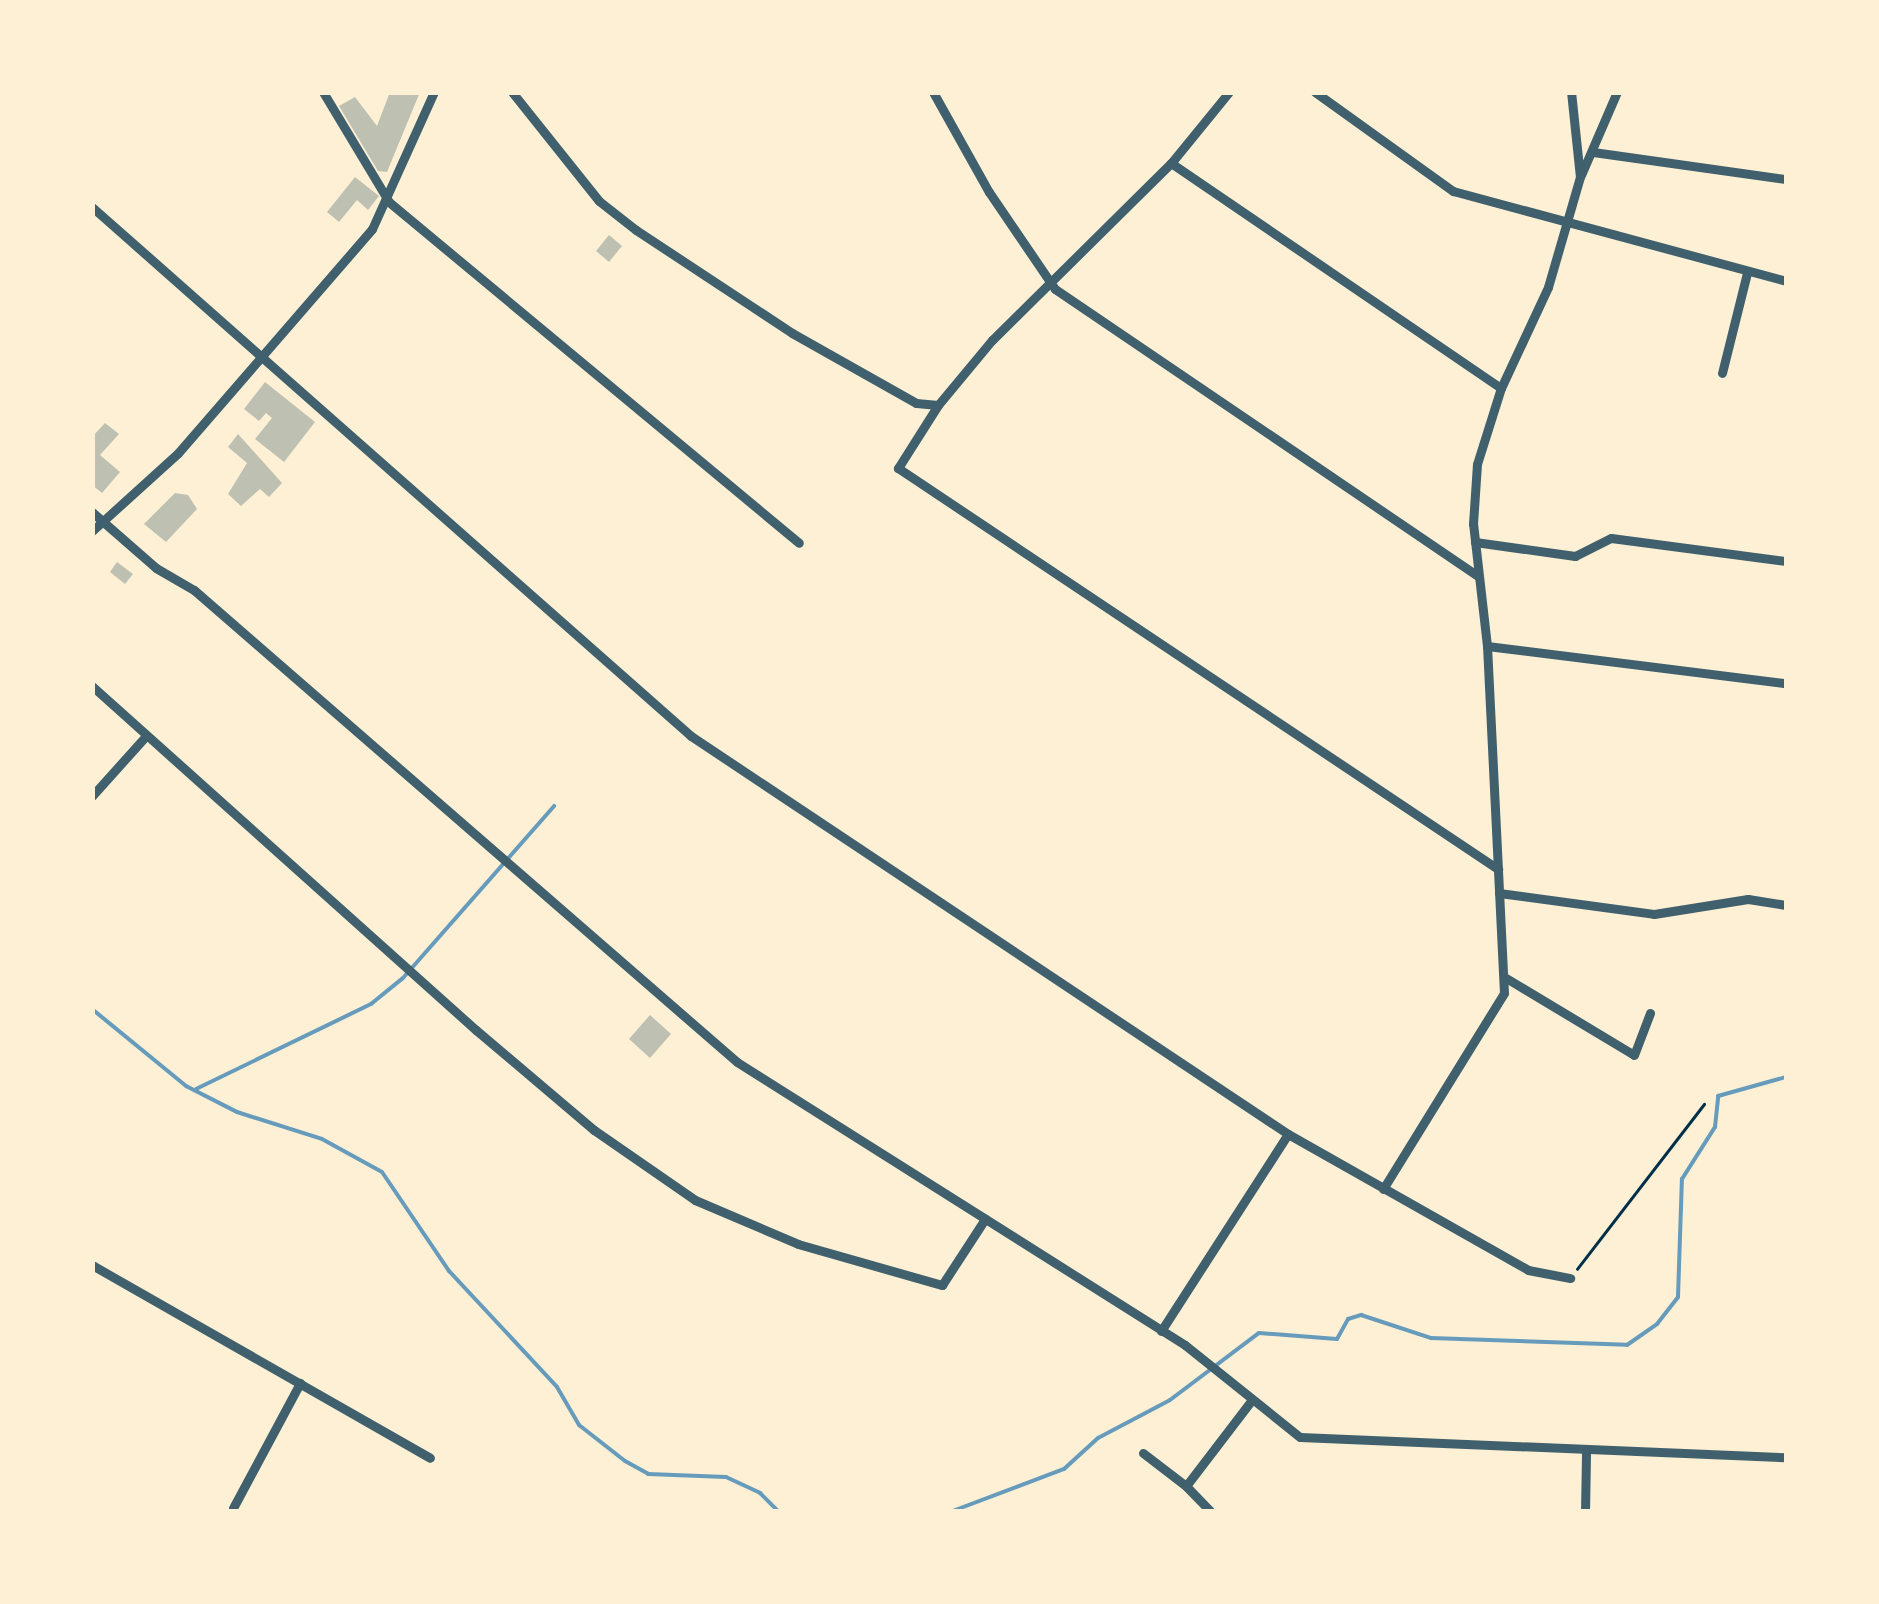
<!DOCTYPE html>
<style>
body{margin:0}
#map{position:relative;width:1879px;height:1604px;overflow:hidden;background:#fdf0d5;font-family:Quicksand,sans-serif}
div>[style]{position:absolute}
.stream>*{height:4px;margin:-2px;padding:0 2px;transform-origin:2px;border-radius:2px;background:#669bbc}
.building>*{inset:0;background:#bec0b2}
.path>*{height:2.5px;margin:-1.25px;padding:0 1.25px;transform-origin:1.25px;border-radius:1.25px;background:#003049}
.minor>*{height:9px;margin:-4.5px;padding:0 4.5px;transform-origin:4.5px;border-radius:4.5px;background:#3f606c}
span{translate:-50% -50%;white-space:nowrap;text-align:center;line-height:1.15;-webkit-text-stroke:8px #fdf0d5;paint-order:stroke}
.frame{position:absolute;inset:0;border:95px solid #fdf0d5;pointer-events:none}
</style>
<div id="map">
<div class="stream">
<div style="left:92px;top:1009px;width:122px;rotate:39.3deg"></div>
<div style="left:186px;top:1086px;width:57px;rotate:27deg"></div>
<div style="left:237px;top:1112px;width:89px;rotate:17.6deg"></div>
<div style="left:322px;top:1139px;width:68px;rotate:28.8deg"></div>
<div style="left:382px;top:1172px;width:120px;rotate:55.9deg"></div>
<div style="left:449px;top:1271px;width:158px;rotate:47deg"></div>
<div style="left:557px;top:1387px;width:44px;rotate:59.9deg"></div>
<div style="left:579px;top:1425px;width:58px;rotate:38deg"></div>
<div style="left:625px;top:1461px;width:26px;rotate:29deg"></div>
<div style="left:648px;top:1474px;width:78px;rotate:2.2deg"></div>
<div style="left:726px;top:1477px;width:38px;rotate:25deg"></div>
<div style="left:760px;top:1493px;width:27px;rotate:45deg"></div>
<div style="left:196px;top:1089px;width:195px;rotate:-25.9deg"></div>
<div style="left:371px;top:1004px;width:41px;rotate:-39.1deg"></div>
<div style="left:403px;top:978px;width:229px;rotate:-48.7deg"></div>
<div style="left:950px;top:1512px;width:122px;rotate:-20.7deg"></div>
<div style="left:1064px;top:1469px;width:46px;rotate:-42.4deg"></div>
<div style="left:1098px;top:1438px;width:81px;rotate:-27.8deg"></div>
<div style="left:1170px;top:1400px;width:111px;rotate:-37deg"></div>
<div style="left:1259px;top:1333px;width:78px;rotate:4.4deg"></div>
<div style="left:1337px;top:1339px;width:23px;rotate:-61deg"></div>
<div style="left:1348px;top:1319px;width:14px;rotate:-17deg"></div>
<div style="left:1361px;top:1315px;width:74px;rotate:18.2deg"></div>
<div style="left:1431px;top:1338px;width:196px;rotate:2deg"></div>
<div style="left:1627px;top:1345px;width:37px;rotate:-35deg"></div>
<div style="left:1657px;top:1324px;width:34px;rotate:-52deg"></div>
<div style="left:1678px;top:1297px;width:118px;rotate:-88.1deg"></div>
<div style="left:1682px;top:1179px;width:62px;rotate:-57.6deg"></div>
<div style="left:1715px;top:1127px;width:31px;rotate:-84deg"></div>
<div style="left:1718px;top:1096px;width:71px;rotate:-15.6deg"></div>
</div>
<div class="building">
<div style="clip-path:polygon(390px 92px,420px 92px,387px 172px,378px 171px,339px 106px,355px 97px,377px 126px)"></div>
<div style="clip-path:polygon(355px 177px,379px 196px,368px 210px,357px 200px,339px 222px,327px 212px)"></div>
<div style="clip-path:polygon(609px 235px,622px 246px,609px 262px,596px 251px)"></div>
<div style="clip-path:polygon(265px 382px,315px 422px,284px 462px,255px 439px,272px 418px,266px 413px,259px 421px,244px 409px)"></div>
<div style="clip-path:polygon(105px 423px,119px 434px,100px 455px,120px 472px,102px 493px,92px 485px,92px 437px)"></div>
<div style="clip-path:polygon(238px 434px,282px 483px,269px 497px,260px 489px,241px 506px,228px 494px,247px 463px,228px 447px)"></div>
<div style="clip-path:polygon(175px 493px,188px 495px,197px 509px,166px 542px,144px 524px)"></div>
<div style="clip-path:polygon(117px 562px,133px 574px,125px 584px,110px 572px)"></div>
<div style="clip-path:polygon(650px 1015px,671px 1034px,650px 1058px,629px 1039px)"></div>
</div>
<div class="path">
<div style="left:1577px;top:1269px;width:208px;rotate:-52.4deg"></div>
</div>
<div class="minor">
<div style="left:323px;top:92px;width:128px;rotate:59deg"></div>
<div style="left:389px;top:202px;width:533px;rotate:39.75deg"></div>
<div style="left:512px;top:92px;width:139px;rotate:51.4deg"></div>
<div style="left:599px;top:201px;width:47px;rotate:38.1deg"></div>
<div style="left:636px;top:230px;width:187px;rotate:33.4deg"></div>
<div style="left:792px;top:333px;width:142px;rotate:29.4deg"></div>
<div style="left:916px;top:403px;width:22px;rotate:5deg"></div>
<div style="left:933px;top:92px;width:115px;rotate:60.8deg"></div>
<div style="left:989px;top:192px;width:117px;rotate:55.8deg"></div>
<div style="left:1055px;top:289px;width:511px;rotate:34.16deg"></div>
<div style="left:1229px;top:92px;width:92px;rotate:129.2deg"></div>
<div style="left:1171px;top:163px;width:252px;rotate:135.3deg"></div>
<div style="left:992px;top:340px;width:85px;rotate:129.7deg"></div>
<div style="left:938px;top:405px;width:75px;rotate:122.4deg"></div>
<div style="left:898px;top:468px;width:722px;rotate:33.76deg"></div>
<div style="left:1315px;top:92px;width:170px;rotate:35.7deg"></div>
<div style="left:1453px;top:191px;width:345px;rotate:15.1deg"></div>
<div style="left:1593px;top:152px;width:195px;rotate:8deg"></div>
<div style="left:1171px;top:163px;width:399px;rotate:34.3deg"></div>
<div style="left:1581px;top:175px;width:90px;rotate:-66.6deg"></div>
<div style="left:92px;top:207px;width:799px;rotate:41.45deg"></div>
<div style="left:691px;top:736px;width:718px;rotate:33.69deg"></div>
<div style="left:1288px;top:1134px;width:276px;rotate:29.5deg"></div>
<div style="left:1528px;top:1270px;width:43px;rotate:10.8deg"></div>
<div style="left:1722px;top:373px;width:103px;rotate:-76deg"></div>
<div style="left:92px;top:512px;width:85px;rotate:41.2deg"></div>
<div style="left:156px;top:568px;width:44px;rotate:30.1deg"></div>
<div style="left:194px;top:590px;width:719px;rotate:41deg"></div>
<div style="left:737px;top:1062px;width:530px;rotate:32.28deg"></div>
<div style="left:1185px;top:1345px;width:147px;rotate:38.7deg"></div>
<div style="left:1300px;top:1437px;width:486px;rotate:2.4deg"></div>
<div style="left:92px;top:531px;width:116px;rotate:-42.2deg"></div>
<div style="left:178px;top:453px;width:296px;rotate:-49.1deg"></div>
<div style="left:372px;top:229px;width:150px;rotate:-65.7deg"></div>
<div style="left:1475px;top:542px;width:101px;rotate:8deg"></div>
<div style="left:1575px;top:556px;width:40px;rotate:-26.6deg"></div>
<div style="left:1611px;top:538px;width:177px;rotate:7.5deg"></div>
<div style="left:1487px;top:646px;width:301px;rotate:7.1deg"></div>
<div style="left:92px;top:686px;width:516px;rotate:41.86deg"></div>
<div style="left:476px;top:1030px;width:155px;rotate:40.3deg"></div>
<div style="left:594px;top:1130px;width:123px;rotate:34.7deg"></div>
<div style="left:695px;top:1200px;width:112px;rotate:23.1deg"></div>
<div style="left:798px;top:1244px;width:150px;rotate:15.9deg"></div>
<div style="left:942px;top:1285px;width:79px;rotate:-56.9deg"></div>
<div style="left:92px;top:796px;width:79px;rotate:-48.1deg"></div>
<div style="left:1499px;top:893px;width:156px;rotate:7.7deg"></div>
<div style="left:1654px;top:914px;width:95px;rotate:-9.1deg"></div>
<div style="left:1748px;top:899px;width:38px;rotate:9deg"></div>
<div style="left:1506px;top:978px;width:149px;rotate:31deg"></div>
<div style="left:1634px;top:1055px;width:45px;rotate:-69.1deg"></div>
<div style="left:1383px;top:1189px;width:230px;rotate:-58.3deg"></div>
<div style="left:1504px;top:993px;width:347px;rotate:-92.8deg"></div>
<div style="left:1487px;top:646px;width:123px;rotate:-96.5deg"></div>
<div style="left:1473px;top:524px;width:60px;rotate:-86.2deg"></div>
<div style="left:1477px;top:464px;width:80px;rotate:-72.5deg"></div>
<div style="left:1501px;top:388px;width:111px;rotate:-65deg"></div>
<div style="left:1548px;top:287px;width:115px;rotate:-73.8deg"></div>
<div style="left:1580px;top:177px;width:85px;rotate:-96deg"></div>
<div style="left:92px;top:1265px;width:389px;rotate:29.7deg"></div>
<div style="left:1161px;top:1331px;width:234px;rotate:-57.2deg"></div>
<div style="left:1143px;top:1453px;width:54px;rotate:37.5deg"></div>
<div style="left:1186px;top:1486px;width:107px;rotate:-52.6deg"></div>
<div style="left:1186px;top:1486px;width:36px;rotate:46deg"></div>
<div style="left:233px;top:1508px;width:142px;rotate:-61.8deg"></div>
<div style="left:1585px;top:1512px;width:59px;rotate:-89deg"></div>
</div>
<div class="frame"></div>
</div>
